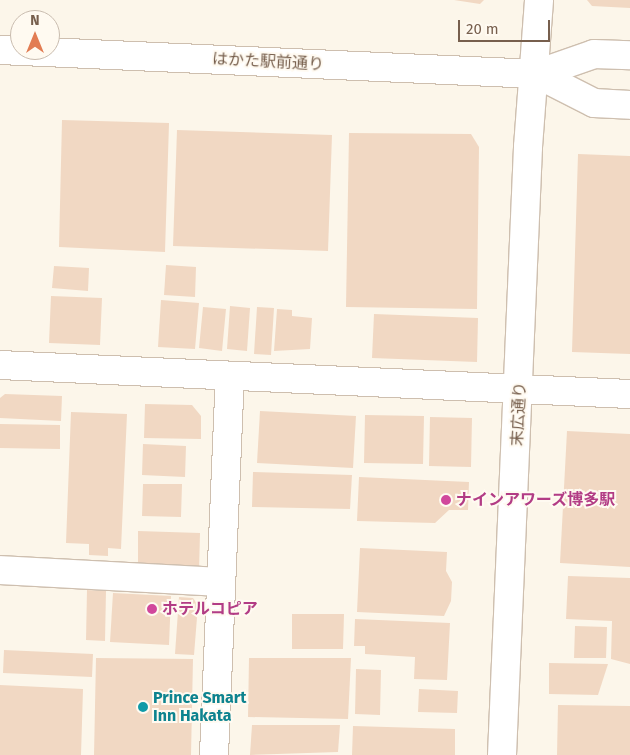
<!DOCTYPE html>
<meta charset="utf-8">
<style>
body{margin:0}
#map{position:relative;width:630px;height:755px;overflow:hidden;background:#fcf6ea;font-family:"Fira Sans","Noto Sans JP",sans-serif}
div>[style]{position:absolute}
.building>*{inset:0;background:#f1d8c3}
.roads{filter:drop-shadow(1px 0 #cebfaf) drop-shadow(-1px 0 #cebfaf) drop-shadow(0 1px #cebfaf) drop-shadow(0 -1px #cebfaf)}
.minor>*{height:28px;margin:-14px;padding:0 14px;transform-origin:14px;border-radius:14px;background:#fff}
.tertiary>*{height:28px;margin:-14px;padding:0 14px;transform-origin:14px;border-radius:14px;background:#fff}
.dots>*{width:14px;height:14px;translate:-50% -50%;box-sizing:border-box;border:2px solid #fffaf1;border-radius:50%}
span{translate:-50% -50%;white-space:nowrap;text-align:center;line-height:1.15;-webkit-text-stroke:4px #fffaf1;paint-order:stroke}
.street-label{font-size:16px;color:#775f4d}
.hotel-label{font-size:16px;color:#b23c85;font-weight:700}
.left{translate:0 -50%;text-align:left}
.culture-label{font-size:16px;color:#0d838f;font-weight:700}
.north{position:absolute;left:10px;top:10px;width:50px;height:50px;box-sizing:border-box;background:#fffaf1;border:1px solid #c9bcaf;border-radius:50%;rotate:0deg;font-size:14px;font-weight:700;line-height:20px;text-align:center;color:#775f4d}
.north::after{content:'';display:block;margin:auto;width:18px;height:22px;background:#e27c53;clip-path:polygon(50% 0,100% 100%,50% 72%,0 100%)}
.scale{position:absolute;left:458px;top:20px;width:92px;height:22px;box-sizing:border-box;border:2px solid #775f4d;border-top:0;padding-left:6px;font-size:15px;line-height:18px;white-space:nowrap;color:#775f4d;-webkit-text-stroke:4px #fffaf1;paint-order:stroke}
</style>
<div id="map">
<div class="building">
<div style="clip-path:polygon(454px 0,484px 0,480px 4px)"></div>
<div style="clip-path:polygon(587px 0,630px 0,630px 8px,592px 6px)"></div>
<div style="clip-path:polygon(62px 120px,169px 123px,165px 252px,59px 247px)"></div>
<div style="clip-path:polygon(177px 130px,332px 135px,328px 251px,173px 246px)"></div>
<div style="clip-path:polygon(349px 133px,471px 134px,479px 147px,477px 309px,346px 307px)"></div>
<div style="clip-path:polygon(578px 154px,630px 156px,630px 354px,572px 352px)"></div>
<div style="clip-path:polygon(166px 265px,196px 267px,195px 297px,164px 295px)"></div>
<div style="clip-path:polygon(54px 266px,89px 268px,88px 291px,52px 288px)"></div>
<div style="clip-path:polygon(51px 296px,102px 298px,100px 345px,49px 343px)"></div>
<div style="clip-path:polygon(161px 300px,199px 303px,195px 349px,158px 347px)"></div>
<div style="clip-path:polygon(230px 306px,250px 308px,247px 351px,227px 349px)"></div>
<div style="clip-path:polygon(203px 307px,226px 309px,222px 351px,199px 348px)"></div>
<div style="clip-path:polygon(257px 307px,274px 308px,271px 355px,254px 354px)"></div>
<div style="clip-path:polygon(277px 309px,292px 310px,292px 316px,312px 318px,310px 349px,274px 351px)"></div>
<div style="clip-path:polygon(374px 314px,478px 318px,477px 362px,372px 358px)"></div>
<div style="clip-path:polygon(5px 394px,62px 396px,61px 421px,0 418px,0 398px)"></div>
<div style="clip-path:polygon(145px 404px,192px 405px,201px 416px,201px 439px,144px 438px)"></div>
<div style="clip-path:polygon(260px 411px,356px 416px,353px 468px,257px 463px)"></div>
<div style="clip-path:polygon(71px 412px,127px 414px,121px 549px,108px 548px,108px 556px,89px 555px,89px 544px,66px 543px)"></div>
<div style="clip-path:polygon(365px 415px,424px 416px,423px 464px,364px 463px)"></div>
<div style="clip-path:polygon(430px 417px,472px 418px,471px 467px,429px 466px)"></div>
<div style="clip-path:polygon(0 424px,60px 425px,60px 449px,0 448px)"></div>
<div style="clip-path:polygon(567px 431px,630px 434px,630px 567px,560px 563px)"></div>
<div style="clip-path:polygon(143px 444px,186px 446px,185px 477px,142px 475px)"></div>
<div style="clip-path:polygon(253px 472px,352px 475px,350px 509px,252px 507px)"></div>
<div style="clip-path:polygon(359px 477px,469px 482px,468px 510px,449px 510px,435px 523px,357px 521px)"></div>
<div style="clip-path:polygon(143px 484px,182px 484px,181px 517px,142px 516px)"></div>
<div style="clip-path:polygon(138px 531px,200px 533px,199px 571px,138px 569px)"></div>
<div style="clip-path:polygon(360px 548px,447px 552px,446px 571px,452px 582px,451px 601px,444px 616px,357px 612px)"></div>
<div style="clip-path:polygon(568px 576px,630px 578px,630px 664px,611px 659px,612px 621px,566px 619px)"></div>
<div style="clip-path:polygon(87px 590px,106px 591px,105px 641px,86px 640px)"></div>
<div style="clip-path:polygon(113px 593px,171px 596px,169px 645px,110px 642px)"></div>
<div style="clip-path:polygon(179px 597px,193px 598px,198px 605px,194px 655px,175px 654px)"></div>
<div style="clip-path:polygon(292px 614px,344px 614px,343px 649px,292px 649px)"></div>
<div style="clip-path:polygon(355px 619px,450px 623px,447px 680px,414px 679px,415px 657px,365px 654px,365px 646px,354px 646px)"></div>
<div style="clip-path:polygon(575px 626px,607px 627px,606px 658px,574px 658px)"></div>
<div style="clip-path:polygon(4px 650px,93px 654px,92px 677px,3px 673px)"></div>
<div style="clip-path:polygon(96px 658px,193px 659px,191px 755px,94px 755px)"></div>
<div style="clip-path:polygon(249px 658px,351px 658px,348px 719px,248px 717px)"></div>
<div style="clip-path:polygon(549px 663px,608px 664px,598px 695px,549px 694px)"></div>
<div style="clip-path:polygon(356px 669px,381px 670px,380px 715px,355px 714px)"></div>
<div style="clip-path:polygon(0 685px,83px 689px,81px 755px,0 755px)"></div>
<div style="clip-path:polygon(419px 689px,458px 691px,457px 713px,418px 712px)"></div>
<div style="clip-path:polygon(558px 705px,630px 706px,630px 755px,557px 755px)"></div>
<div style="clip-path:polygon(252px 725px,340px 725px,338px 752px,250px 755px)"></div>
<div style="clip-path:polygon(353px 726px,455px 729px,455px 755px,352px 755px)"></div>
</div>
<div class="roads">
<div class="minor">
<div style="left:537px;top:74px;width:64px;rotate:27deg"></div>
<div style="left:594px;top:103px;width:36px;rotate:3deg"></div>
<div style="left:537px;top:74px;width:60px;rotate:-19.3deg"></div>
<div style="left:594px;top:54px;width:36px;rotate:2deg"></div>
<div style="left:0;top:365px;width:631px;rotate:2.64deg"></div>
<div style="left:0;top:570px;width:221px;rotate:3.1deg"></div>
</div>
<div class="tertiary">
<div style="left:0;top:50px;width:538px;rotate:2.56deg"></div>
<div style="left:214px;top:755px;width:378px;rotate:-87.6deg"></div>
<div style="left:502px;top:755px;width:609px;rotate:-87.55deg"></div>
<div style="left:528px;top:147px;width:147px;rotate:-85.7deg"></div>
</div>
</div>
<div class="dots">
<div style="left:446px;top:500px;background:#d1479c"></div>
<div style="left:152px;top:609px;background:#d1479c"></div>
<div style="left:143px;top:707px;background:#0f9aa8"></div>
</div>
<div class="street-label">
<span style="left:268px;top:62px;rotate:3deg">はかた駅前通り</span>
<span style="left:519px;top:414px;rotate:-87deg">末広通り</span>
</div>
<div class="hotel-label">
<span class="left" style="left:456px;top:500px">ナインアワーズ博多駅</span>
<span class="left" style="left:162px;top:609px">ホテルコピア</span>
</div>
<div class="culture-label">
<span class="left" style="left:153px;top:707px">Prince Smart<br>Inn Hakata</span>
</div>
<div class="north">N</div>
<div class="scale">20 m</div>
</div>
